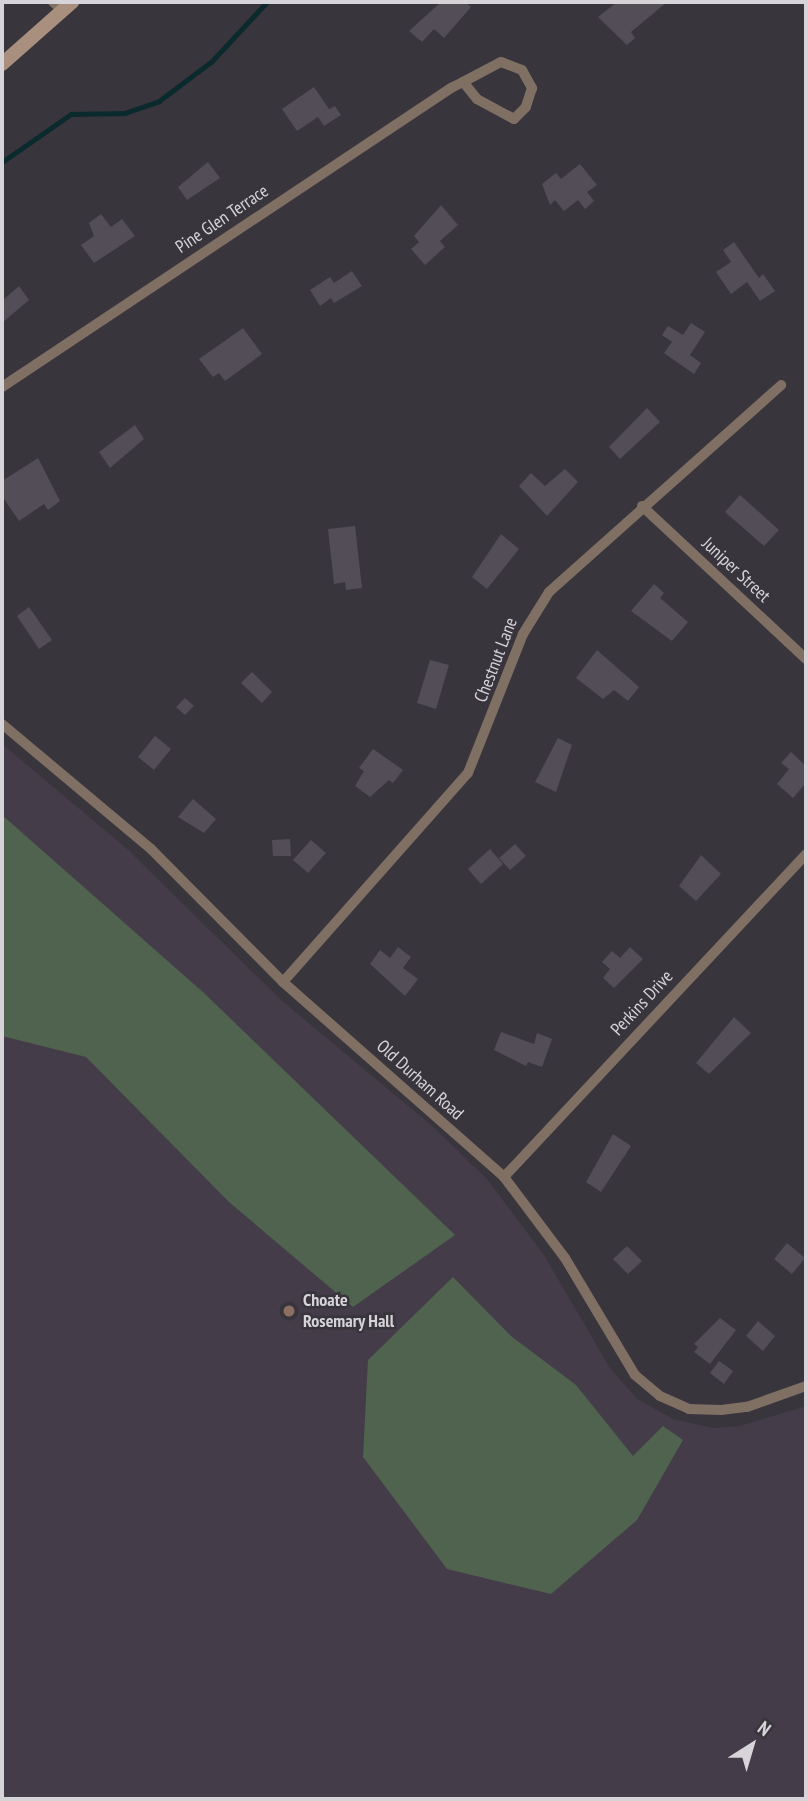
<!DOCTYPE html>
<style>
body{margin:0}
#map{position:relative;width:808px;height:1801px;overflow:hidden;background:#39353d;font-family:"PT Sans Narrow",sans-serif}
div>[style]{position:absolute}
.built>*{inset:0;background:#443c49}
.green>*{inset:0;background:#50634e}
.stream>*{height:4.5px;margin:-2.25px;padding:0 2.25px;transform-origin:2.25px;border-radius:2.25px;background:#0b2a2d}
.building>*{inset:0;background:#524d56}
.street>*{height:10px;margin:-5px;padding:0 5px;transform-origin:5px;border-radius:5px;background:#807064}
.secondary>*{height:14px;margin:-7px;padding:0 7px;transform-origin:7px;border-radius:7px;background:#a98f7d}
.dots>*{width:19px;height:19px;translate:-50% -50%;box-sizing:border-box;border:4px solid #39353d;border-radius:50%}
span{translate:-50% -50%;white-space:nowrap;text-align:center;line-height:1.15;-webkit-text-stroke:5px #39353d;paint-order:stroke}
.street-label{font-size:18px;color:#d7d4d9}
.poi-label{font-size:18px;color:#d7d4d9;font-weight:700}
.left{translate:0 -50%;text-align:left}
.frame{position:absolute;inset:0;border:4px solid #d7d4d9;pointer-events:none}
.north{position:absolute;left:717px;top:1710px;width:70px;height:70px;-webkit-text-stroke:5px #39353d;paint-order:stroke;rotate:37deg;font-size:19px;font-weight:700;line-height:28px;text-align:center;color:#d7d4d9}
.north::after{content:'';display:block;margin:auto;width:24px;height:32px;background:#d7d4d9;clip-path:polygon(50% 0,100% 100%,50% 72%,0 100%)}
</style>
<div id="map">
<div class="built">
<div style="clip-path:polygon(2px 744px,125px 847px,280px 999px,431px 1125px,487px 1179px,544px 1255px,610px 1368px,637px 1399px,673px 1419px,713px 1428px,740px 1426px,806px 1406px,806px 1799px,2px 1799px)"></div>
</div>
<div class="green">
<div style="clip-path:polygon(2px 815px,204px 993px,455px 1235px,353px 1307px,229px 1202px,86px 1057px,2px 1036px)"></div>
<div style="clip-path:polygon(453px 1277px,511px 1336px,576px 1385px,633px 1456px,663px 1426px,683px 1440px,637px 1520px,551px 1594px,447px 1569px,363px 1457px,368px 1360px)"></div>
</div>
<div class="stream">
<div style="left:2px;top:162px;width:84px;rotate:-34.8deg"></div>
<div style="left:71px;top:114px;width:54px;rotate:-1.1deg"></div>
<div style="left:125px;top:113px;width:36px;rotate:-19deg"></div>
<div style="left:159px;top:101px;width:65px;rotate:-36.9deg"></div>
<div style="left:211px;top:62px;width:82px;rotate:-47deg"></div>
</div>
<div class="building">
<div style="clip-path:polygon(441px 2px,465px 2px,471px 7px,444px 38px,434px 29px,422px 42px,409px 31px)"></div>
<div style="clip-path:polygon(617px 2px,667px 2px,631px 32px,635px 38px,627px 45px,598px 17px)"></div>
<div style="clip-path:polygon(314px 87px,329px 109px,335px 106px,341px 115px,324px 126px,318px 117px,297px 131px,282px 109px)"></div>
<div style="clip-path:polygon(208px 162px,220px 178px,187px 200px,178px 187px)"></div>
<div style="clip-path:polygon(580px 164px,597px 185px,587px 192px,594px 201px,585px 209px,578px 200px,564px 211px,555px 200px,550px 205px,542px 184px,556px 173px,561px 179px)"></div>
<div style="clip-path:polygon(441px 205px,458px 225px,440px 241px,445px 247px,425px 265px,411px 249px,419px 242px,414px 236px)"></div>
<div style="clip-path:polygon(101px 214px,111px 227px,122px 219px,135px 236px,94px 263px,81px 245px,94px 236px,89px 223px)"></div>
<div style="clip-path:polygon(734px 242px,759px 278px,763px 274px,775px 291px,760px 301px,747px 282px,731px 294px,716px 272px,731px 262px,723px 250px)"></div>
<div style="clip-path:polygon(352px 271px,362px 286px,334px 303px,331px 298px,320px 306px,310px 290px,330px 277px,334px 283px)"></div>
<div style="clip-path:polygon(19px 286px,29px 300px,2px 323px,2px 301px)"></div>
<div style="clip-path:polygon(691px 323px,705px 332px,690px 355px,701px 363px,694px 374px,664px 353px,672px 342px,662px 335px,668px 326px,683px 335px)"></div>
<div style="clip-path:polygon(243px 328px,262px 354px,225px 381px,219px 373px,213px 377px,199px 359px)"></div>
<div style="clip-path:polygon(647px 408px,660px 422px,620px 459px,609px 447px)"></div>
<div style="clip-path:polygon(135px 425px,144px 439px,110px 468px,99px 452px)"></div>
<div style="clip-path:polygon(38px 458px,60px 501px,48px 510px,44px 504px,19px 521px,2px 496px,2px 481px)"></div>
<div style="clip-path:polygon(565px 469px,578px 482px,547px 516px,519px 486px,531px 473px,545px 486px)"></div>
<div style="clip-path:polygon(740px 495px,779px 530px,764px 546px,725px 512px)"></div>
<div style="clip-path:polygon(355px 526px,362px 588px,346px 590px,345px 582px,334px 584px,328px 529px)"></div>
<div style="clip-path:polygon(501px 534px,519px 549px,487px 589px,472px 577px)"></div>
<div style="clip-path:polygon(654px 584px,664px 593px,660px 598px,688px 622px,672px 641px,631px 611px)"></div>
<div style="clip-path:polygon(29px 607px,52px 640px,39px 649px,17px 616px)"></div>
<div style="clip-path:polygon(597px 650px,639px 687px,628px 701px,614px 690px,603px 699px,576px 678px)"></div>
<div style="clip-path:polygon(430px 660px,449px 665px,436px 709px,417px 703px)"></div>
<div style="clip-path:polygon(252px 672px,272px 692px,262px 703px,241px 683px)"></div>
<div style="clip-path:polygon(185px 698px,194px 706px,185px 715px,176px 707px)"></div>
<div style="clip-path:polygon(155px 736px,171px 749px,154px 770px,138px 757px)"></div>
<div style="clip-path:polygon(558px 738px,572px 745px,556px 792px,535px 782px)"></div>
<div style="clip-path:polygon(373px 749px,403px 770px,393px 783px,389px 780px,370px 797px,355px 786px,364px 771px,359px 768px)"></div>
<div style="clip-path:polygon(791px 752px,806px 766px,806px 783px,793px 798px,777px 784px,789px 769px,781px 763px)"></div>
<div style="clip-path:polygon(193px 799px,216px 819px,204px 833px,178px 817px)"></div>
<div style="clip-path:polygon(290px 839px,291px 856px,273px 856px,272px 840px)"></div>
<div style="clip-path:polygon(311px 840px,326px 853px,308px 873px,293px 860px)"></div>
<div style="clip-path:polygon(515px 844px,526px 856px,510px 870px,499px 858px)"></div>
<div style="clip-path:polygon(490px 849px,503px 864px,481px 884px,468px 869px)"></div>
<div style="clip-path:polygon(701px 855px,721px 874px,696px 901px,679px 886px)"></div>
<div style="clip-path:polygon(398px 947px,411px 957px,403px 968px,418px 979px,405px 996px,370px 964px,380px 950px,390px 958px)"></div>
<div style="clip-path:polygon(630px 947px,643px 959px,614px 988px,603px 978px,610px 969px,602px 962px,612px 951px,620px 958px)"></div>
<div style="clip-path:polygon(734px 1017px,751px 1033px,709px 1074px,696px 1063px)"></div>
<div style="clip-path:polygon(501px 1032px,534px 1044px,537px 1033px,552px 1039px,542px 1067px,528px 1062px,526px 1066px,494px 1050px)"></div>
<div style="clip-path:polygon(613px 1134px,631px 1146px,601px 1192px,586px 1182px)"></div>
<div style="clip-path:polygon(787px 1243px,805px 1258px,792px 1274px,774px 1259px)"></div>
<div style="clip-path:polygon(627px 1246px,642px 1261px,628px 1274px,613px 1259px)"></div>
<div style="clip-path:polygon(720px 1318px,736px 1330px,710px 1364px,694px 1352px,698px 1347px,694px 1344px)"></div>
<div style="clip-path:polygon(758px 1321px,775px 1336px,763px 1351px,746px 1336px)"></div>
<div style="clip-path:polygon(719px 1361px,733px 1371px,724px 1384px,710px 1373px)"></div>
</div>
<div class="street">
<div style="left:53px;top:2px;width:11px;rotate:41deg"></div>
<div style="left:2px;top:387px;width:539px;rotate:-33.66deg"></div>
<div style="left:451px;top:88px;width:13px;rotate:-27deg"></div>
<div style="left:463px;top:82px;width:43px;rotate:-27.8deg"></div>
<div style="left:501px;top:62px;width:22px;rotate:21deg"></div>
<div style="left:522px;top:70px;width:21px;rotate:61deg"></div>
<div style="left:532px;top:88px;width:20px;rotate:108deg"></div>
<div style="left:526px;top:107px;width:17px;rotate:135deg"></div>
<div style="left:514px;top:119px;width:42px;rotate:-151.6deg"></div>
<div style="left:477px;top:99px;width:22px;rotate:-129deg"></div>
<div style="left:642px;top:506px;width:224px;rotate:43deg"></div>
<div style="left:2px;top:724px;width:194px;rotate:40deg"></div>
<div style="left:151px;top:849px;width:187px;rotate:45.2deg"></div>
<div style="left:283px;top:982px;width:295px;rotate:41.4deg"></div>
<div style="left:504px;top:1177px;width:101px;rotate:53deg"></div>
<div style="left:565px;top:1258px;width:136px;rotate:59.1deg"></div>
<div style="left:635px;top:1375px;width:33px;rotate:40deg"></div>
<div style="left:660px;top:1396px;width:32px;rotate:24deg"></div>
<div style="left:689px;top:1409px;width:32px;rotate:2deg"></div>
<div style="left:721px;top:1410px;width:26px;rotate:-7deg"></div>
<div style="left:747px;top:1407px;width:63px;rotate:-19.6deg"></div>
<div style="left:283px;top:982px;width:279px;rotate:-48.5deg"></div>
<div style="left:468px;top:773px;width:149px;rotate:-68.4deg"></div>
<div style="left:523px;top:634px;width:49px;rotate:-58.2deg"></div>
<div style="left:549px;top:592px;width:311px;rotate:-41.7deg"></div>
<div style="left:504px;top:1177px;width:442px;rotate:-46.9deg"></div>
</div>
<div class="secondary">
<div style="left:2px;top:64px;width:94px;rotate:-41.5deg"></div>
</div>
<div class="dots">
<div style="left:289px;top:1311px;background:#8d6e63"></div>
</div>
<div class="street-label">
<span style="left:222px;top:219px;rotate:-34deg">Pine Glen Terrace</span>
<span style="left:736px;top:570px;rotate:43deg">Juniper Street</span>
<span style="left:496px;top:660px;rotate:-69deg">Chestnut Lane</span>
<span style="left:642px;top:1003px;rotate:-47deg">Perkins Drive</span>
<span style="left:420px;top:1080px;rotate:42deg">Old Durham Road</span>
</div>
<div class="poi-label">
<span class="left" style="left:303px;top:1311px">Choate<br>Rosemary Hall</span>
</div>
<div class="frame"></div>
<div class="north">N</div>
</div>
